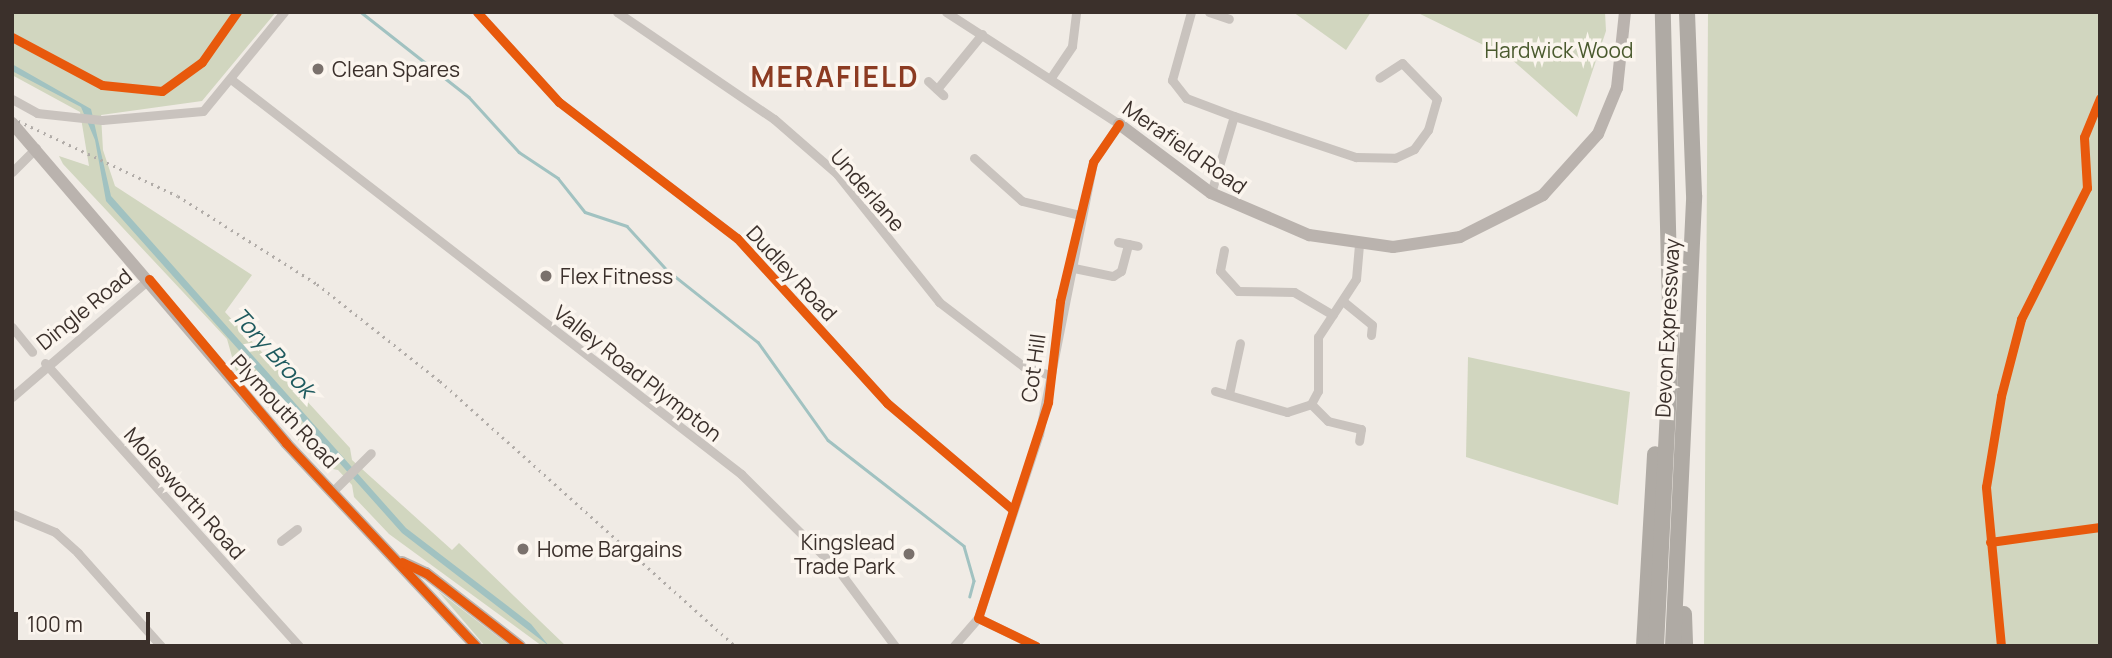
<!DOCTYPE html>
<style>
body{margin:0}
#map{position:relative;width:2112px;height:658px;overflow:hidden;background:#f0ebe5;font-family:Manrope,sans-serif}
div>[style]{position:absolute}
.green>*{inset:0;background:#d1d6bf}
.water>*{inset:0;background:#a1c2c1}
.stream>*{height:2.5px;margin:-1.25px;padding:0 1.25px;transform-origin:1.25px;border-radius:1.25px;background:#a1c2c1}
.street>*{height:9px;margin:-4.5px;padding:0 4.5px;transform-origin:4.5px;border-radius:4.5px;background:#c9c3be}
.secondary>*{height:12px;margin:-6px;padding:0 6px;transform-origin:6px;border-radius:6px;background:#bab3ae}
.highway>*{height:16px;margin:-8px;padding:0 8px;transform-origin:8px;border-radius:8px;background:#afaaa4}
.rail>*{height:2.5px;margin-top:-1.25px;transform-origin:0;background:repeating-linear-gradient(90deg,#b1aca8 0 2px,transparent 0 7px)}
.cycleway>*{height:9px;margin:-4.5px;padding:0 4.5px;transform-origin:4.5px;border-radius:4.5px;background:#e8590c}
.dots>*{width:19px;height:19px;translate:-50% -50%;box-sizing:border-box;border:4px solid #fbf5ee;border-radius:50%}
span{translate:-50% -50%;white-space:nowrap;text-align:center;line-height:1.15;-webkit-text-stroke:7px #fbf5ee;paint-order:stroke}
.park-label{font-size:21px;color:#4a5a2e}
.poi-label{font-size:21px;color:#3b302b}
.left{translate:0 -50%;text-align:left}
.right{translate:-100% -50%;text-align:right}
.street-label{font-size:21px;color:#3b302b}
.water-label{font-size:23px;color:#1f5a5e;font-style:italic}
.district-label{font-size:28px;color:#8c3b22;font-weight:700;letter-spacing:2px}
.frame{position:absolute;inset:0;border:14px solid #3b302b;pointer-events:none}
.scale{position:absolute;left:14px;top:612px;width:136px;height:32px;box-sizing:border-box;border:4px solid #3b302b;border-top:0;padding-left:9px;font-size:21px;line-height:24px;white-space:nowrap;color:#3b302b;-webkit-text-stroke:5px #fbf5ee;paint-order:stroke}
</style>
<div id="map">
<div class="green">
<div style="clip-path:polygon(12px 12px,276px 12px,202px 101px,101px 115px,103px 150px,115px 186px,252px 275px,225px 312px,350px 448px,352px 460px,452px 550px,459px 543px,566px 646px,542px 646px,389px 534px,354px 497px,352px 485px,338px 470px,323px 467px,265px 404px,236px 371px,227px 339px,63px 164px,59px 156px,89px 166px,80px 112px,12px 75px)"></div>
<div style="clip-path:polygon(1293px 12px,1371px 12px,1346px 50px)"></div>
<div style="clip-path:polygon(1416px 12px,1605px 12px,1606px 31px,1577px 117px,1510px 58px)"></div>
<div style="clip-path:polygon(1708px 12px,2100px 12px,2100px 646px,1704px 646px)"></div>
<div style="clip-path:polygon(1468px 357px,1630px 392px,1618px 505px,1466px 457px)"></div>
<div style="clip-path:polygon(438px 591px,510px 646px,485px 646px)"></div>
</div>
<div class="water">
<div style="clip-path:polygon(12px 64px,91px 109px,111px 196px,406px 528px,531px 624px,549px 646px,402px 533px,106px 201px,95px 140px,81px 107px,12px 71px)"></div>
</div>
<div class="stream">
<div style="left:361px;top:12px;width:137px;rotate:38.2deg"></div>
<div style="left:469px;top:97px;width:74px;rotate:47.7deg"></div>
<div style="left:519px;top:152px;width:47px;rotate:33.7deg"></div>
<div style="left:558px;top:178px;width:43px;rotate:51.5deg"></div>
<div style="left:585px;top:212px;width:44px;rotate:18.4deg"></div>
<div style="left:627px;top:226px;width:59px;rotate:47.7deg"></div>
<div style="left:667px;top:270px;width:116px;rotate:38.4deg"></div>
<div style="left:758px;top:342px;width:120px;rotate:54.5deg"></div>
<div style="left:828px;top:440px;width:172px;rotate:37.9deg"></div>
<div style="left:964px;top:546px;width:36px;rotate:74deg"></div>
<div style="left:974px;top:581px;width:16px;rotate:105deg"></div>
</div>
<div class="street">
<div style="left:477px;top:12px;width:122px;rotate:47.7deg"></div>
<div style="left:559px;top:102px;width:224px;rotate:37.4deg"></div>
<div style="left:737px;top:238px;width:223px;rotate:47.7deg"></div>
<div style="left:887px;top:403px;width:164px;rotate:40.3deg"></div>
<div style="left:617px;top:12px;width:190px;rotate:34.3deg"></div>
<div style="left:774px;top:119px;width:84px;rotate:41.1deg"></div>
<div style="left:837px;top:174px;width:164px;rotate:51.4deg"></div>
<div style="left:939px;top:302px;width:106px;rotate:37.3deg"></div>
<div style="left:1023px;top:366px;width:28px;rotate:19deg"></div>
<div style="left:946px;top:12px;width:206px;rotate:32.9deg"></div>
<div style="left:1119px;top:124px;width:46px;rotate:124.4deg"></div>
<div style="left:1093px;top:162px;width:277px;rotate:101.2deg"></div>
<div style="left:1039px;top:434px;width:194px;rotate:108.3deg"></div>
<div style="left:978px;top:618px;width:37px;rotate:131deg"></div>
<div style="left:1191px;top:12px;width:71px;rotate:105.6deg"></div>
<div style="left:1172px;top:80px;width:23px;rotate:52deg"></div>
<div style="left:1186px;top:98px;width:51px;rotate:20.6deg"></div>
<div style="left:1234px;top:116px;width:129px;rotate:18.6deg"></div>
<div style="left:1356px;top:157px;width:39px;rotate:1deg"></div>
<div style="left:1395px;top:158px;width:21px;rotate:-25deg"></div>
<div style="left:1414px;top:149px;width:24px;rotate:-54deg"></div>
<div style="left:1428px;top:130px;width:32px;rotate:-74deg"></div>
<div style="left:1437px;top:99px;width:50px;rotate:-134.2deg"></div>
<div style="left:1402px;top:63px;width:27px;rotate:147deg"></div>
<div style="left:1209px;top:12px;width:21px;rotate:19deg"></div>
<div style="left:1052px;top:76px;width:36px;rotate:-56deg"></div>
<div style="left:1072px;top:46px;width:34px;rotate:-83deg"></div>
<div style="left:232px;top:80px;width:644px;rotate:37.74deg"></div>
<div style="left:741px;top:474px;width:138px;rotate:44.7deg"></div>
<div style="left:839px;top:571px;width:94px;rotate:53.3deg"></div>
<div style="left:928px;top:81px;width:21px;rotate:43deg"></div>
<div style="left:937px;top:89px;width:71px;rotate:-50.7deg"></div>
<div style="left:12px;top:99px;width:29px;rotate:29deg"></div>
<div style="left:37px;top:113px;width:65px;rotate:6.1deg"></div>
<div style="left:102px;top:120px;width:101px;rotate:-5.1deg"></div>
<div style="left:203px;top:111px;width:128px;rotate:-50.7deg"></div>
<div style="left:974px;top:158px;width:64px;rotate:41.9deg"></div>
<div style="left:1022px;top:201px;width:60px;rotate:13.6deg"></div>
<div style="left:12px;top:172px;width:34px;rotate:-45deg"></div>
<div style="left:1211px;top:193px;width:80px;rotate:-73.4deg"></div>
<div style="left:1118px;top:242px;width:20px;rotate:11deg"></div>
<div style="left:1224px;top:250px;width:21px;rotate:101deg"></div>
<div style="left:1220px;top:271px;width:27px;rotate:48deg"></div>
<div style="left:1238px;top:291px;width:56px;rotate:1deg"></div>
<div style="left:1294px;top:292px;width:45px;rotate:30.5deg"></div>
<div style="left:1069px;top:267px;width:45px;rotate:11.6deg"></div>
<div style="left:1113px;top:276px;width:9px;rotate:-32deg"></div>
<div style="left:1121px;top:271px;width:28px;rotate:-75deg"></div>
<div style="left:1344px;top:302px;width:36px;rotate:39deg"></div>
<div style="left:1372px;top:325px;width:10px;rotate:96deg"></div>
<div style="left:12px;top:327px;width:32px;rotate:51deg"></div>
<div style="left:45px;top:363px;width:380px;rotate:48.1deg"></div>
<div style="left:1215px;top:391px;width:75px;rotate:16.3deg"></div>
<div style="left:1287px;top:412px;width:25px;rotate:-18deg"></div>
<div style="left:1311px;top:404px;width:15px;rotate:-62deg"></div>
<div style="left:1318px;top:391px;width:54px;rotate:-90deg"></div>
<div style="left:1318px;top:337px;width:69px;rotate:-56.8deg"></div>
<div style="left:1356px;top:279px;width:34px;rotate:-85deg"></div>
<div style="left:1229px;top:394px;width:52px;rotate:-77.8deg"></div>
<div style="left:12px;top:397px;width:181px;rotate:-40.7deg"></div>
<div style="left:1311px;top:404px;width:24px;rotate:45deg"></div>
<div style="left:1328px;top:421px;width:34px;rotate:14deg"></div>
<div style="left:1361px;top:429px;width:12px;rotate:99deg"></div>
<div style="left:334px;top:490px;width:52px;rotate:-45deg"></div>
<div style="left:12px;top:514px;width:47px;rotate:22.7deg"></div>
<div style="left:55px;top:532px;width:31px;rotate:42deg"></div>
<div style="left:78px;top:553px;width:125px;rotate:48.3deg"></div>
<div style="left:281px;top:541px;width:20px;rotate:-37deg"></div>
<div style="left:978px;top:618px;width:64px;rotate:25.8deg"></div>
<div style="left:47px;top:644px;width:2px;rotate:90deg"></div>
</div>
<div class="secondary">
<div style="left:12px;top:123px;width:421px;rotate:49.4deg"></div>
<div style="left:286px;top:443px;width:278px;rotate:46.9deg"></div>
<div style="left:1119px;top:124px;width:115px;rotate:36.9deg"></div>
<div style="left:1211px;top:193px;width:107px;rotate:23.2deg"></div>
<div style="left:1309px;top:235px;width:85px;rotate:8.1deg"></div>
<div style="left:1393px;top:247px;width:68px;rotate:-8.5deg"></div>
<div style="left:1460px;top:237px;width:93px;rotate:-26.8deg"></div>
<div style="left:1543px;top:195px;width:82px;rotate:-48deg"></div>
<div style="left:1598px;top:134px;width:50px;rotate:-67.6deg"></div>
<div style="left:1617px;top:88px;width:76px;rotate:-84deg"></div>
<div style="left:402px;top:562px;width:26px;rotate:25deg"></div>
<div style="left:426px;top:573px;width:119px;rotate:37.8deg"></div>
</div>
<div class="highway">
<div style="left:1684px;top:614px;width:32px;rotate:88deg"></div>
<div style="left:1644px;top:646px;width:192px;rotate:-86.7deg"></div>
<div style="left:1656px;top:646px;width:297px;rotate:-87.1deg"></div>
<div style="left:1671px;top:349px;width:337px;rotate:-91.4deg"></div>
<div style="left:1673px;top:646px;width:451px;rotate:-87.3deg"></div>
<div style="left:1694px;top:195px;width:183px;rotate:-92.2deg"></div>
</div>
<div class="rail">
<div style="left:12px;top:118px;width:183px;rotate:25.2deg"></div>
<div style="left:178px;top:196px;width:165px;rotate:32.3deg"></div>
<div style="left:317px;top:284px;width:157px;rotate:38.3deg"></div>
<div style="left:440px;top:381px;width:397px;rotate:41.9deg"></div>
</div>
<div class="cycleway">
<div style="left:477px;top:12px;width:122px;rotate:47.7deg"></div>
<div style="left:559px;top:102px;width:224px;rotate:37.4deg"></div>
<div style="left:737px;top:238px;width:223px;rotate:47.7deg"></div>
<div style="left:887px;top:403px;width:164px;rotate:40.3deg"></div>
<div style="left:12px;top:37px;width:102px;rotate:28.1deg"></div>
<div style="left:102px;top:85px;width:60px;rotate:5.7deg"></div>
<div style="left:162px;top:91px;width:49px;rotate:-35.9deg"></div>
<div style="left:202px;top:62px;width:61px;rotate:-55deg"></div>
<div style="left:149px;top:279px;width:214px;rotate:50.1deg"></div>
<div style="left:286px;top:443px;width:278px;rotate:46.9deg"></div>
<div style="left:1990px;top:542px;width:111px;rotate:-7.8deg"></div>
<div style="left:402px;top:562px;width:26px;rotate:25deg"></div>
<div style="left:426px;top:573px;width:119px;rotate:37.8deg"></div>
<div style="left:1036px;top:646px;width:64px;rotate:-154.2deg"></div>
<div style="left:978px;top:618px;width:227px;rotate:-72deg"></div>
<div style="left:1048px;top:402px;width:102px;rotate:-83.2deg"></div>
<div style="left:1060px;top:301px;width:143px;rotate:-76.6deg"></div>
<div style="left:1093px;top:162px;width:46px;rotate:-55.6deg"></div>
<div style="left:2001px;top:646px;width:160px;rotate:-95.4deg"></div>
<div style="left:1986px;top:487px;width:92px;rotate:-80.6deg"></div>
<div style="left:2001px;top:396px;width:80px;rotate:-75.4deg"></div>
<div style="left:2021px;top:319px;width:147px;rotate:-63.3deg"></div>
<div style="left:2087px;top:188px;width:51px;rotate:-93.4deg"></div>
<div style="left:2084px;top:137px;width:42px;rotate:-67.7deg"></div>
</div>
<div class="dots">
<div style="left:318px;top:69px;background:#7a716c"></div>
<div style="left:546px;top:276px;background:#7a716c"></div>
<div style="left:523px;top:549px;background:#7a716c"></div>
<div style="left:909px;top:554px;background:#7a716c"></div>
</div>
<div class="park-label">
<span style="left:1559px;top:50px">Hardwick Wood</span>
</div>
<div class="poi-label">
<span class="left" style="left:332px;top:69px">Clean Spares</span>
<span class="left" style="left:560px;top:276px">Flex Fitness</span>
<span class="right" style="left:895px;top:554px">Kingslead<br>Trade Park</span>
<span class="left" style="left:537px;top:549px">Home Bargains</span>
</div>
<div class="street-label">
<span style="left:1185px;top:147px;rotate:35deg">Merafield Road</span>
<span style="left:868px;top:190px;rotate:49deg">Underlane</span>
<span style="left:792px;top:273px;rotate:47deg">Dudley Road</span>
<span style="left:84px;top:309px;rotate:-39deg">Dingle Road</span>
<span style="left:1667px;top:328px;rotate:-87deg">Devon Expressway</span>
<span style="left:1033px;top:368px;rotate:-82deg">Cot Hill</span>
<span style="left:638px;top:373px;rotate:38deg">Valley Road Plympton</span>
<span style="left:285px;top:411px;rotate:47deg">Plymouth Road</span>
<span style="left:185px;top:493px;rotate:48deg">Molesworth Road</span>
</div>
<div class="water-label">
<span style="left:274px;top:352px;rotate:48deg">Tory Brook</span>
</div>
<div class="district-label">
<span style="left:835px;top:76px">MERAFIELD</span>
</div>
<div class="frame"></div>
<div class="scale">100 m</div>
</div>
